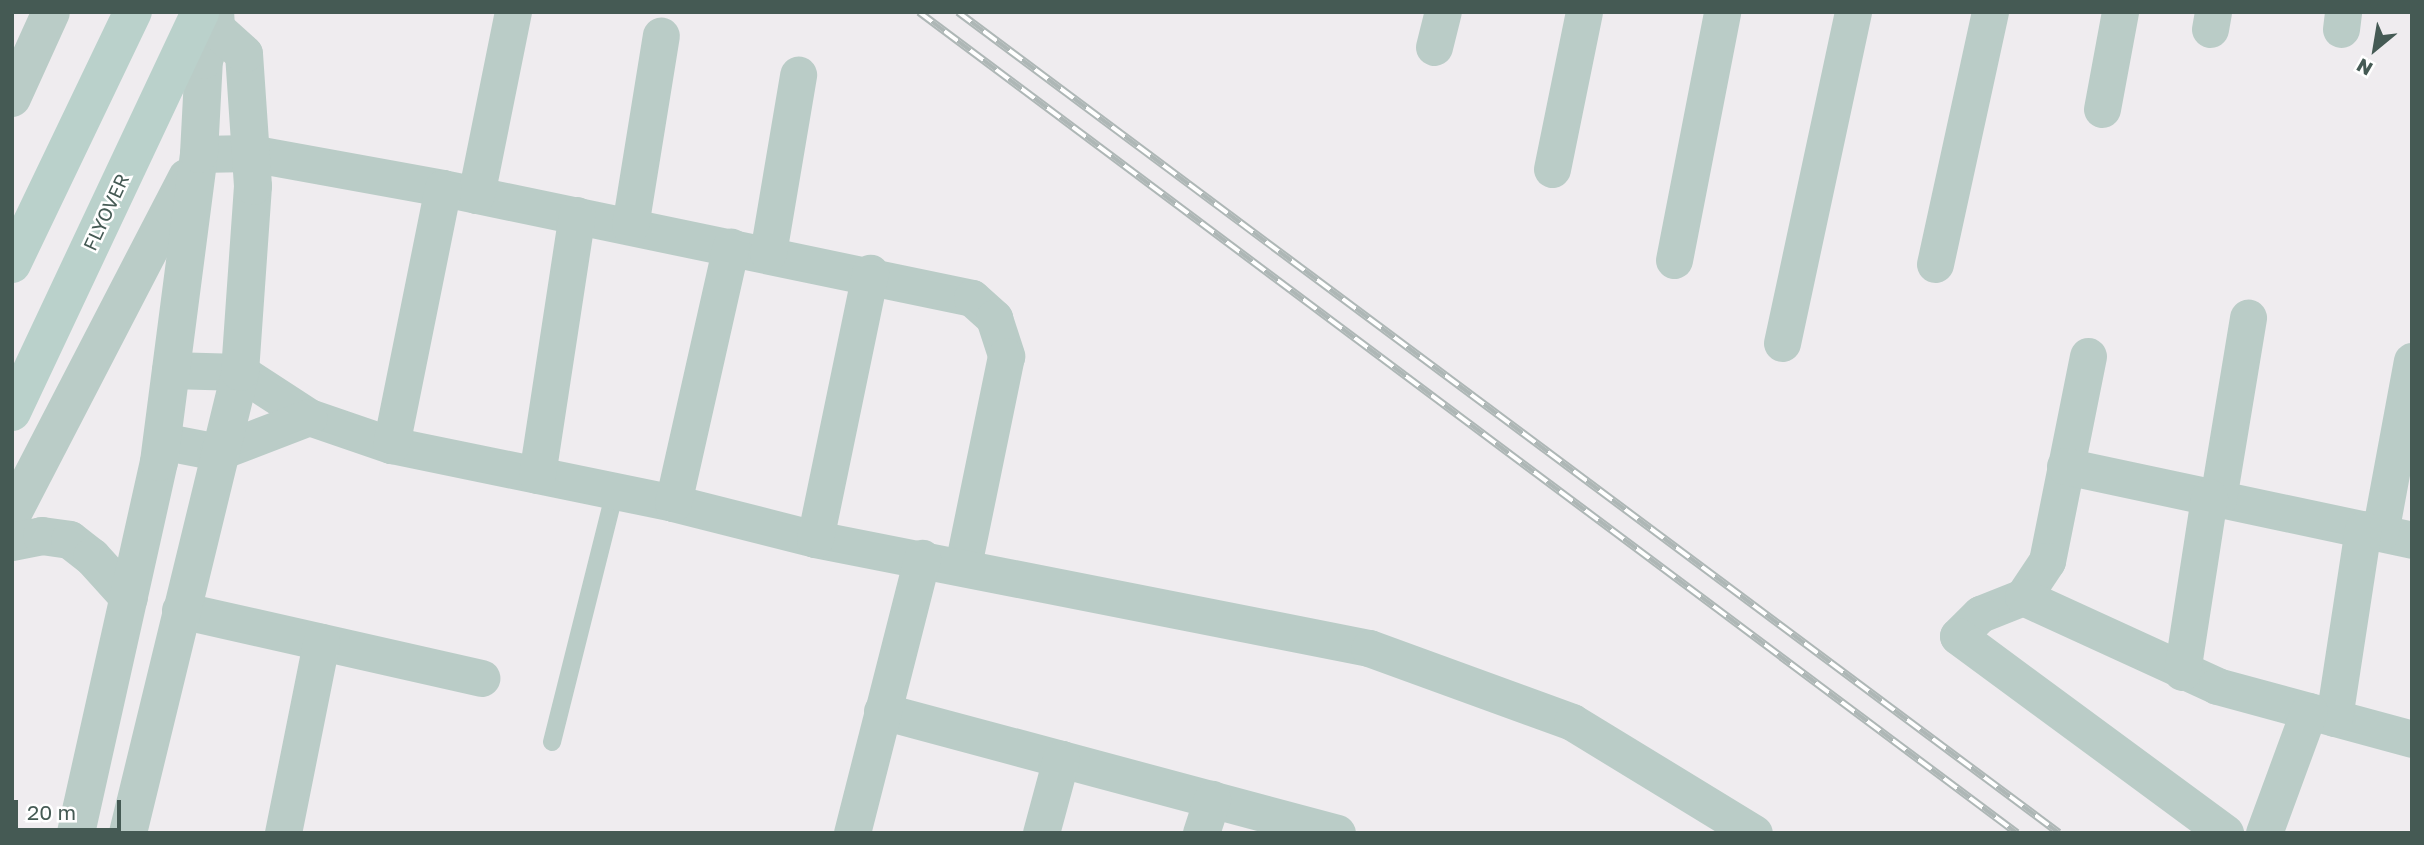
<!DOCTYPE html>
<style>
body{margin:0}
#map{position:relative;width:2424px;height:845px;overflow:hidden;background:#efecef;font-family:"Golos Text",sans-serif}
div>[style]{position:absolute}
.service>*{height:18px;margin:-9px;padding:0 9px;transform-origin:9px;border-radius:9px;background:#baccc7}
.minor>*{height:37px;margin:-18.5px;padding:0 18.5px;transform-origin:18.5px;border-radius:18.5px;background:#baccc7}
.tertiary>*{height:38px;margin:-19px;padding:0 19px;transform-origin:19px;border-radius:19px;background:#baccc7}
.secondary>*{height:38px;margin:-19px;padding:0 19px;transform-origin:19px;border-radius:19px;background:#bad1cb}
.rail>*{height:8px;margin-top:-4px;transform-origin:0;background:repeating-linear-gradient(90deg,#fff 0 16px,#aeb7b6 0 32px);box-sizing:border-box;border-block:2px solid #aeb7b6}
span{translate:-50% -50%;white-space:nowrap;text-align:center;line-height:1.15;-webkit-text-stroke:5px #fff;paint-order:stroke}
.street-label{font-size:19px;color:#455a54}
.frame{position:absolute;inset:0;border:14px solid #455a54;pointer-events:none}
.north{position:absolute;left:2340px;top:14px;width:70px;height:70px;-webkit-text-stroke:5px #fff;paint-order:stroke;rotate:210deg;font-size:19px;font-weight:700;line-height:28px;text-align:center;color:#455a54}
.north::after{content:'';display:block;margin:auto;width:24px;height:32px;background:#455a54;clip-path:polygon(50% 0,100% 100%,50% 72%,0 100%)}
.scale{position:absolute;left:14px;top:800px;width:107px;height:32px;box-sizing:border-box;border:4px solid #455a54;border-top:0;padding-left:9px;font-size:21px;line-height:24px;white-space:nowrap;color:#455a54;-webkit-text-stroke:5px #fff;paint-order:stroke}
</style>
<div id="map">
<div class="service">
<div style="left:552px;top:742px;width:259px;rotate:-75.9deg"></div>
</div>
<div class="minor">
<div style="left:2210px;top:29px;width:17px;rotate:-80deg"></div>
<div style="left:2341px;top:29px;width:17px;rotate:-83deg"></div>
<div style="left:1434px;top:47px;width:36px;rotate:-76deg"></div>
<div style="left:2102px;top:109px;width:99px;rotate:-79.5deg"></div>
<div style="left:199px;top:154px;width:51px;rotate:-1.1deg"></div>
<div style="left:250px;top:153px;width:196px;rotate:10.3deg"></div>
<div style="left:443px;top:188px;width:540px;rotate:11.75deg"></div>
<div style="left:972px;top:298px;width:30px;rotate:42deg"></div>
<div style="left:994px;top:318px;width:40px;rotate:72deg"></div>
<div style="left:1006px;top:356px;width:214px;rotate:101.6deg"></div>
<div style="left:1552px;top:169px;width:160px;rotate:-78.5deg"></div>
<div style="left:476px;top:195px;width:187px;rotate:-78.6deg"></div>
<div style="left:630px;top:226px;width:193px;rotate:-80.8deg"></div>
<div style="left:768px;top:253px;width:181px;rotate:-80.4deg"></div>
<div style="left:1674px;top:260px;width:253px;rotate:-79deg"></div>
<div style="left:1935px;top:264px;width:258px;rotate:-77.7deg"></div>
<div style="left:1782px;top:343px;width:339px;rotate:-77.9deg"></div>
<div style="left:2088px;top:356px;width:209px;rotate:101.3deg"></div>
<div style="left:2047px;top:561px;width:43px;rotate:123.7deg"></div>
<div style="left:2023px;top:597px;width:46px;rotate:158.4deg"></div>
<div style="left:1980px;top:614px;width:31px;rotate:135deg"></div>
<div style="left:1958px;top:636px;width:332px;rotate:36.4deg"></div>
<div style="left:170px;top:370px;width:70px;rotate:1.6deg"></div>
<div style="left:240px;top:372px;width:82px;rotate:33.1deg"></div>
<div style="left:309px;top:417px;width:87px;rotate:18.9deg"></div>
<div style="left:391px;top:445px;width:288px;rotate:11.6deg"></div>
<div style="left:673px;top:503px;width:146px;rotate:14.2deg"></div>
<div style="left:815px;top:539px;width:565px;rotate:11.13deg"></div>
<div style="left:1369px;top:648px;width:216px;rotate:20deg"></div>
<div style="left:1572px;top:722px;width:213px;rotate:31.4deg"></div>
<div style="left:161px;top:441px;width:58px;rotate:10.9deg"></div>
<div style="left:218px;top:452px;width:97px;rotate:-21deg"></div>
<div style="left:391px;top:445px;width:262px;rotate:-78.6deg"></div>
<div style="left:2065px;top:466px;width:355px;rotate:12deg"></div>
<div style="left:537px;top:475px;width:263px;rotate:-81.3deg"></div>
<div style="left:2218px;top:499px;width:184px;rotate:-80.6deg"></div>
<div style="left:673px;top:503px;width:263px;rotate:-77.3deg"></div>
<div style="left:2380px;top:533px;width:175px;rotate:-79.5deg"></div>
<div style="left:815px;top:539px;width:272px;rotate:-78.3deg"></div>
<div style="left:2023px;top:597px;width:213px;rotate:24.6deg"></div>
<div style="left:2217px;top:686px;width:202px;rotate:15.2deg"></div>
<div style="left:180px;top:610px;width:309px;rotate:12.7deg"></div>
<div style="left:2182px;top:672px;width:177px;rotate:-81.2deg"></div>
<div style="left:882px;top:711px;width:471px;rotate:15deg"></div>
<div style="left:2334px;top:718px;width:191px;rotate:-81.3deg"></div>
<div style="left:283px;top:833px;width:195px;rotate:-78.7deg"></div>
<div style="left:852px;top:833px;width:284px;rotate:-75.7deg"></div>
<div style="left:1041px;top:833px;width:77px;rotate:-74.9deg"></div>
<div style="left:1201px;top:833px;width:36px;rotate:-72deg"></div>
<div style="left:2264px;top:833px;width:130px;rotate:-69.8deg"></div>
</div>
<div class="tertiary">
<div style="left:12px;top:98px;width:94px;rotate:-65.6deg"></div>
<div style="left:12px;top:515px;width:380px;rotate:-62.6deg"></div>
<div style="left:12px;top:542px;width:31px;rotate:-11deg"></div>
<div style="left:42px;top:536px;width:28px;rotate:8deg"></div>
<div style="left:70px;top:540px;width:28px;rotate:38deg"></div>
<div style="left:92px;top:557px;width:55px;rotate:47.9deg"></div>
<div style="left:76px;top:833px;width:380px;rotate:-77.4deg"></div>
<div style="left:159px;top:462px;width:311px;rotate:-82.6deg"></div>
<div style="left:199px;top:154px;width:94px;rotate:-87deg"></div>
<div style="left:204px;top:60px;width:33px;rotate:-69deg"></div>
<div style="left:216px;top:29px;width:17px;rotate:-93deg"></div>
<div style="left:128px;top:833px;width:474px;rotate:-76.3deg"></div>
<div style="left:240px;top:372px;width:186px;rotate:-86deg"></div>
<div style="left:253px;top:186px;width:132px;rotate:-93.9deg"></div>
<div style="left:244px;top:54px;width:38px;rotate:-138deg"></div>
</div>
<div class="secondary">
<div style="left:12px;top:264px;width:280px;rotate:-64.4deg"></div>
<div style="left:12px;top:412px;width:442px;rotate:-64.8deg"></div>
</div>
<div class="rail">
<div style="left:919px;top:12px;width:1371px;rotate:36.79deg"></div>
<div style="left:958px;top:12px;width:1373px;rotate:36.71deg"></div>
</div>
<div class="street-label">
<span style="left:106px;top:212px;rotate:-65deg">FLYOVER</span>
</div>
<div class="frame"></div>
<div class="north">N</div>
<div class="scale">20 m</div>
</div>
